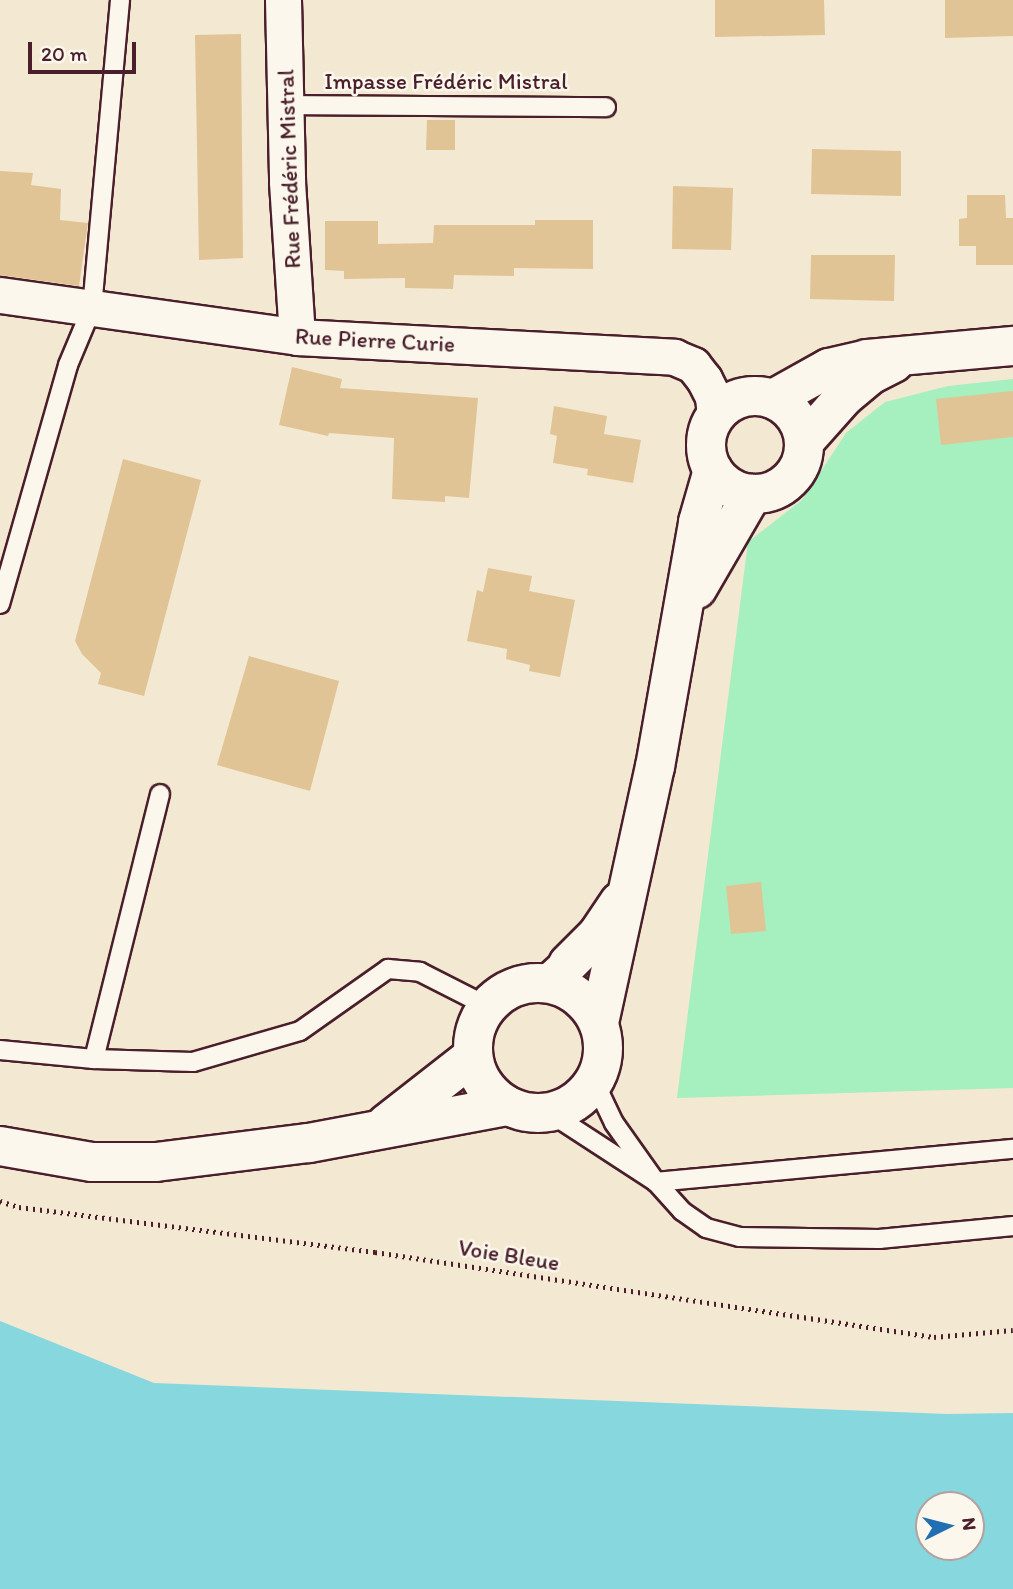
<!DOCTYPE html>
<meta charset="utf-8">
<style>
body{margin:0}
#map{position:relative;width:1013px;height:1589px;overflow:hidden;background:#f3e8d2;font-family:Itim,sans-serif}
div>[style]{position:absolute}
.green>*{inset:0;background:#a6efbe}
.water>*{inset:0;background:#86d7de}
.building>*{inset:0;background:#e0c495}
.path>*{height:4.5px;margin-top:-2.25px;transform-origin:0;background:repeating-linear-gradient(90deg,#4a1f2b 0 2px,transparent 0 7px)}
.roads{filter:drop-shadow(2px 0 #4a1f2b) drop-shadow(-2px 0 #4a1f2b) drop-shadow(0 2px #4a1f2b) drop-shadow(0 -2px #4a1f2b)}
.service>*{height:18px;margin:-9px;padding:0 9px;transform-origin:9px;border-radius:9px;background:#fbf7ec}
.minor>*{height:35px;margin:-17.5px;padding:0 17.5px;transform-origin:17.5px;border-radius:17.5px;background:#fbf7ec}
.tertiary>*{height:38px;margin:-19px;padding:0 19px;transform-origin:19px;border-radius:19px;background:#fbf7ec}
.tertiary>.ring{margin:-19px;padding:0;box-sizing:content-box;background:none;border:38px solid #fbf7ec;border-radius:50%}
span{translate:-50% -50%;white-space:nowrap;text-align:center;line-height:1.15;-webkit-text-stroke:5px #fbf7ec;paint-order:stroke}
.street-label{font-size:23px;color:#4a1f2b}
.north{position:absolute;left:915px;top:1491px;width:70px;height:70px;box-sizing:border-box;background:#fbf7ec;border:2px solid #b4a19f;border-radius:50%;rotate:84deg;font-size:19px;font-weight:700;line-height:28px;text-align:center;color:#4a1f2b}
.north::after{content:'';display:block;margin:auto;width:24px;height:32px;background:#1f6fb2;clip-path:polygon(50% 0,100% 100%,50% 72%,0 100%)}
.scale{position:absolute;left:28px;top:42px;width:108px;height:32px;box-sizing:border-box;border:4px solid #4a1f2b;border-top:0;padding-left:9px;font-size:21px;line-height:24px;white-space:nowrap;color:#4a1f2b;-webkit-text-stroke:5px #fbf7ec;paint-order:stroke}
</style>
<div id="map">
<div class="green">
<div style="clip-path:polygon(1013px 379px,1013px 1088px,677px 1098px,748px 542px,802px 500px,846px 433px,885px 402px,948px 386px)"></div>
</div>
<div class="water">
<div style="clip-path:polygon(evenodd,0 1321px,154px 1383px,947px 1414px,1013px 1413px,1013px 1589px,0 1589px,0 1321px,929px 1505px,971px 1505px,971px 1547px,929px 1547px,929px 1505px)"></div>
</div>
<div class="building">
<div style="clip-path:polygon(715px 0,824px 0,825px 35px,715px 37px)"></div>
<div style="clip-path:polygon(945px 0,1013px 0,1013px 36px,945px 38px)"></div>
<div style="clip-path:polygon(241px 34px,243px 258px,199px 260px,195px 35px)"></div>
<div style="clip-path:polygon(427px 120px,455px 120px,455px 150px,426px 150px)"></div>
<div style="clip-path:polygon(812px 149px,901px 151px,901px 196px,811px 194px)"></div>
<div style="clip-path:polygon(0 171px,33px 173px,31px 185px,61px 189px,60px 220px,88px 223px,79px 286px,0 275px)"></div>
<div style="clip-path:polygon(673px 186px,733px 188px,731px 250px,672px 249px)"></div>
<div style="clip-path:polygon(967px 195px,1005px 195px,1006px 218px,1013px 218px,1013px 265px,976px 265px,976px 246px,959px 246px,959px 219px,967px 218px)"></div>
<div style="clip-path:polygon(535px 220px,593px 220px,593px 269px,514px 268px,514px 276px,454px 275px,453px 289px,405px 288px,405px 278px,344px 279px,344px 271px,325px 270px,325px 221px,378px 221px,378px 244px,433px 243px,434px 225px,535px 225px)"></div>
<div style="clip-path:polygon(811px 255px,895px 255px,894px 301px,810px 299px)"></div>
<div style="clip-path:polygon(292px 367px,342px 379px,340px 388px,478px 398px,469px 498px,445px 496px,445px 502px,392px 499px,394px 438px,329px 433px,328px 436px,279px 425px)"></div>
<div style="clip-path:polygon(1013px 391px,1013px 437px,941px 445px,936px 399px)"></div>
<div style="clip-path:polygon(554px 406px,607px 416px,604px 434px,641px 440px,633px 483px,587px 475px,588px 469px,553px 463px,557px 436px,550px 434px)"></div>
<div style="clip-path:polygon(123px 459px,201px 480px,144px 696px,98px 684px,101px 673px,82px 654px,75px 641px)"></div>
<div style="clip-path:polygon(488px 568px,532px 576px,529px 591px,575px 600px,560px 677px,529px 671px,530px 665px,506px 659px,507px 649px,467px 641px,477px 590px,483px 592px)"></div>
<div style="clip-path:polygon(249px 656px,339px 681px,310px 791px,217px 765px)"></div>
<div style="clip-path:polygon(761px 882px,766px 931px,731px 934px,726px 886px)"></div>
</div>
<div class="path">
<div style="left:0;top:1201px;width:20px;rotate:18deg"></div>
<div style="left:19px;top:1207px;width:359px;rotate:7.2deg"></div>
<div style="left:375px;top:1252px;width:565px;rotate:8.65deg"></div>
<div style="left:934px;top:1337px;width:79px;rotate:-5.1deg"></div>
</div>
<div class="roads">
<div class="service">
<div style="left:285px;top:105px;width:321px;rotate:0.4deg"></div>
<div style="left:0;top:604px;width:248px;rotate:-74.1deg"></div>
<div style="left:68px;top:365px;width:62px;rotate:-67.2deg"></div>
<div style="left:92px;top:308px;width:309px;rotate:-84.8deg"></div>
<div style="left:0;top:1050px;width:94px;rotate:5.5deg"></div>
<div style="left:94px;top:1059px;width:99px;rotate:1.7deg"></div>
<div style="left:193px;top:1062px;width:111px;rotate:-16.2deg"></div>
<div style="left:300px;top:1031px;width:108px;rotate:-35.2deg"></div>
<div style="left:388px;top:969px;width:32px;rotate:5deg"></div>
<div style="left:420px;top:972px;width:75px;rotate:26.9deg"></div>
<div style="left:94px;top:1059px;width:273px;rotate:-76deg"></div>
<div style="left:595px;top:1083px;width:44px;rotate:64.6deg"></div>
<div style="left:614px;top:1123px;width:72px;rotate:54.6deg"></div>
<div style="left:656px;top:1182px;width:39px;rotate:48deg"></div>
<div style="left:682px;top:1211px;width:29px;rotate:35deg"></div>
<div style="left:706px;top:1228px;width:34px;rotate:15deg"></div>
<div style="left:739px;top:1237px;width:140px;rotate:0.8deg"></div>
<div style="left:879px;top:1239px;width:135px;rotate:-5.5deg"></div>
<div style="left:550px;top:1113px;width:126px;rotate:33.1deg"></div>
<div style="left:656px;top:1182px;width:359px;rotate:-5.3deg"></div>
</div>
<div class="minor">
<div style="left:283px;top:0;width:182px;rotate:88.7deg"></div>
<div style="left:287px;top:182px;width:155px;rotate:86.3deg"></div>
<div style="left:0;top:295px;width:300px;rotate:8deg"></div>
<div style="left:297px;top:337px;width:378px;rotate:3deg"></div>
<div style="left:674px;top:357px;width:21px;rotate:23deg"></div>
<div style="left:693px;top:365px;width:18px;rotate:52deg"></div>
<div style="left:704px;top:379px;width:20px;rotate:63deg"></div>
<div style="left:713px;top:397px;width:19px;rotate:84deg"></div>
<div style="left:547px;top:983px;width:28px;rotate:-42deg"></div>
</div>
<div class="tertiary">
<div class="ring" style="left:706px;top:396px;width:60px;height:60px"></div>
<div style="left:773px;top:399px;width:64px;rotate:-29deg"></div>
<div style="left:829px;top:368px;width:39px;rotate:-13deg"></div>
<div style="left:867px;top:359px;width:147px;rotate:-5.1deg"></div>
<div style="left:804px;top:442px;width:60px;rotate:-48.4deg"></div>
<div style="left:844px;top:397px;width:34px;rotate:-40deg"></div>
<div style="left:870px;top:375px;width:27px;rotate:-27deg"></div>
<div style="left:697px;top:589px;width:110px;rotate:-59.9deg"></div>
<div style="left:568px;top:964px;width:41px;rotate:-45deg"></div>
<div style="left:597px;top:935px;width:40px;rotate:-56deg"></div>
<div class="ring" style="left:473px;top:983px;width:92px;height:92px"></div>
<div style="left:599px;top:1023px;width:262px;rotate:-77.7deg"></div>
<div style="left:655px;top:767px;width:249px;rotate:-80deg"></div>
<div style="left:698px;top:522px;width:54px;rotate:-73.9deg"></div>
<div style="left:386px;top:1124px;width:110px;rotate:-38deg"></div>
<div style="left:0;top:1146px;width:93px;rotate:9.9deg"></div>
<div style="left:92px;top:1162px;width:64px"></div>
<div style="left:156px;top:1162px;width:154px;rotate:-7.1deg"></div>
<div style="left:309px;top:1143px;width:201px;rotate:-10.6deg"></div>
</div>
</div>
<div class="street-label">
<span style="left:446px;top:81px">Impasse Frédéric Mistral</span>
<span style="left:289px;top:169px;rotate:-92deg">Rue Frédéric Mistral</span>
<span style="left:375px;top:340px;rotate:3deg">Rue Pierre Curie</span>
<span style="left:509px;top:1255px;rotate:9deg">Voie Bleue</span>
</div>
<div class="north">N</div>
<div class="scale">20 m</div>
</div>
